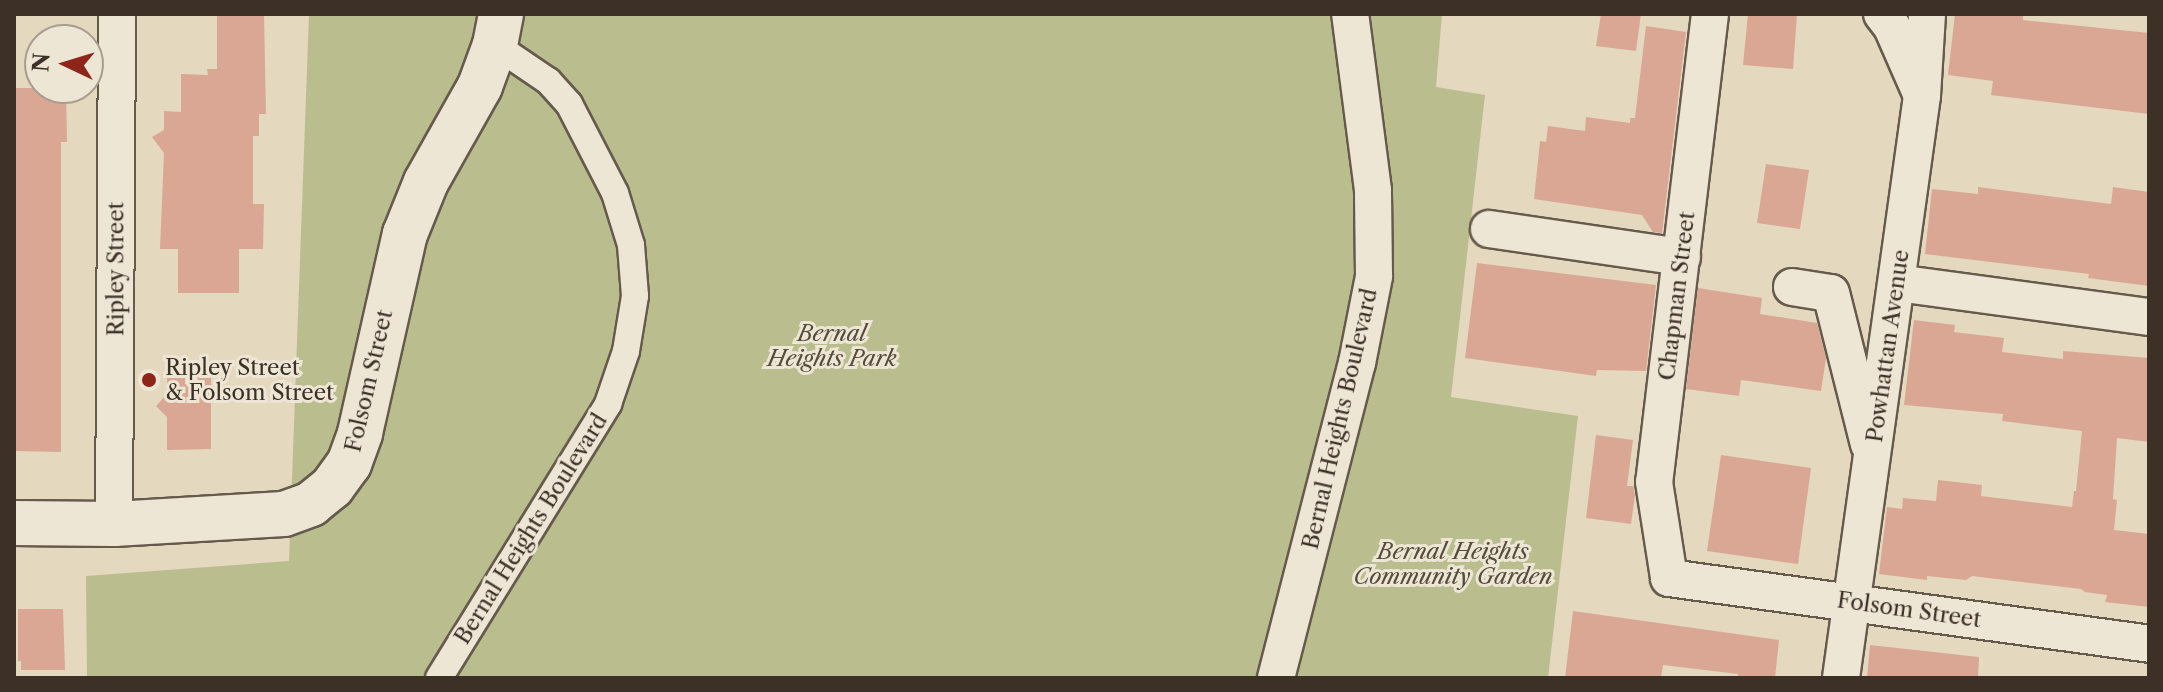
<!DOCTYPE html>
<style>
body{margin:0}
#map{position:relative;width:2163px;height:692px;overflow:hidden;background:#e4d8bf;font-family:"Libre Caslon Text",serif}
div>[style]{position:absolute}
.green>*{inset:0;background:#babd8e}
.building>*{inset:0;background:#daa795}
.roads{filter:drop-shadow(2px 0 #665a4d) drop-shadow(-2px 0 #665a4d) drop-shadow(0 2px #665a4d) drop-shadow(0 -2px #665a4d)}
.pedestrian>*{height:26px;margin:-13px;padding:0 13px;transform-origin:13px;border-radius:13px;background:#ede6d5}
.minor>*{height:36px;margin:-18px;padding:0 18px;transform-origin:18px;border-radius:18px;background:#ede6d5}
.tertiary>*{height:44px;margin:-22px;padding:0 22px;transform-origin:22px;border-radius:22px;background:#ede6d5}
.dots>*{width:22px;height:22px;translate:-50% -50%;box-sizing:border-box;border:4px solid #ede6d5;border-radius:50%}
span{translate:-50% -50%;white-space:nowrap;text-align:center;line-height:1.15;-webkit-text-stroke:6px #ede6d5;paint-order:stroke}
.street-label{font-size:22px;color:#3c3027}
.park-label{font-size:22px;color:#554c3c;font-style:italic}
.poi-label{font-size:22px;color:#3c3027}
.left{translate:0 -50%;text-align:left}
.frame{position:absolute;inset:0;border:16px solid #3c3027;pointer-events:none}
.north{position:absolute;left:24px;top:24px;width:80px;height:80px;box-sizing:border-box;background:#ede6d5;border:2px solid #a69d8f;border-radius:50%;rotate:274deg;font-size:22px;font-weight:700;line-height:32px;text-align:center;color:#3c3027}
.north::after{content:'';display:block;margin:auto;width:28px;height:36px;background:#8f2418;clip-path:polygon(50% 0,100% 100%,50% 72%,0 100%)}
</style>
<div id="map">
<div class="green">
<div style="clip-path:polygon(309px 14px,1442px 14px,1436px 87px,1485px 95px,1451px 397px,1578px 416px,1548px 678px,87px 678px,86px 576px,289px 561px)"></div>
</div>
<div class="building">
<div style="clip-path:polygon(217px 14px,264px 14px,266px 114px,259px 114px,259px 136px,253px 136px,253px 204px,264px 204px,263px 249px,239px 249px,239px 293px,178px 293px,178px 249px,160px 249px,164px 153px,152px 137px,164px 130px,164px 111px,181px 112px,181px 74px,208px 75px,207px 69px,217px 69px)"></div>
<div style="clip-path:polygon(1601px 14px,1641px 14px,1636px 51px,1596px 46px)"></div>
<div style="clip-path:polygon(1748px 14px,1797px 14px,1793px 69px,1743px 65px)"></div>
<div style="clip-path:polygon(1955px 14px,2023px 14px,2023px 20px,2149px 33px,2149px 114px,1991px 95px,1993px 81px,1948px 75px)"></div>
<div style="clip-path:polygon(1646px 26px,1686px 32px,1662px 233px,1653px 232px,1642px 215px,1534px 199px,1540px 141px,1546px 142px,1548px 126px,1585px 131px,1586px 117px,1630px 123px,1630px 118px,1635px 118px)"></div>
<div style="clip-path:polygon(14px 88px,66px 88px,67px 142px,61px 142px,61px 452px,14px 451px)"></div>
<div style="clip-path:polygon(1766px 164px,1809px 170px,1800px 229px,1757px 223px)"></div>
<div style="clip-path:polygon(1978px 187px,2111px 204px,2113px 187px,2149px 192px,2149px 286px,2088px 278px,2089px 274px,1925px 254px,1932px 189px,1978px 194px)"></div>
<div style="clip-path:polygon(1477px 263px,1656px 285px,1646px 371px,1597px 370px,1596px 376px,1465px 358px)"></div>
<div style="clip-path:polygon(1698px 288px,1762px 298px,1760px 314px,1817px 323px,1826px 358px,1821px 391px,1741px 380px,1739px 396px,1686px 389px)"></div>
<div style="clip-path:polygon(1914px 320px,1955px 325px,1954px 332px,2004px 338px,2002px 352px,2063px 359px,2063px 351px,2149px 358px,2149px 442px,2117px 438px,2113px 499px,2117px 500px,2114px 530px,2149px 534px,2149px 607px,2105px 602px,2107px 595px,2085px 592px,2081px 589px,1972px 576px,1966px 580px,1927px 576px,1927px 580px,1879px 574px,1887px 507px,1902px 509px,1903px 498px,1936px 501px,1938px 480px,1982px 485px,1981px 496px,2072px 507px,2074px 491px,2076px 491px,2082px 431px,2002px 421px,2003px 414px,1904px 405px)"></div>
<div style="clip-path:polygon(211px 374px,211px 449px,167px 450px,167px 417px,156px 406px,167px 394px,167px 375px)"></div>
<div style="clip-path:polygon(1596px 435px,1633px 440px,1627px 486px,1633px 486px,1635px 495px,1631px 524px,1586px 518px)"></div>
<div style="clip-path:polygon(1721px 455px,1811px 468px,1798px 564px,1707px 551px)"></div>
<div style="clip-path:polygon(18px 609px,63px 609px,65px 670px,21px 670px,21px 661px,18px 661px)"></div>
<div style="clip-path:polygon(1573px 611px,1779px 640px,1775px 678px,1738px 678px,1738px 674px,1663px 665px,1661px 678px,1565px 678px)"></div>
<div style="clip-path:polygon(1870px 645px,1979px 657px,1978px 678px,1867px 678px)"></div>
</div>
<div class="roads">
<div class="pedestrian">
<div style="left:439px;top:678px;width:322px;rotate:-58.3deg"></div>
<div style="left:608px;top:404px;width:56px;rotate:-71.2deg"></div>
<div style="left:626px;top:351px;width:56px;rotate:-80.7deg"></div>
<div style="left:635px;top:296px;width:51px;rotate:-94.5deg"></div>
<div style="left:631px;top:245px;width:54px;rotate:-107.1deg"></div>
<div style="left:615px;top:193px;width:100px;rotate:-117.3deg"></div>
<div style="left:569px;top:104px;width:31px;rotate:-132deg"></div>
<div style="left:548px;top:81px;width:64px;rotate:-145.8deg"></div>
</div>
<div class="minor">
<div style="left:1710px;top:14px;width:471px;rotate:96.8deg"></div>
<div style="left:1654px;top:482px;width:97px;rotate:81.1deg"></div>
<div style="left:1669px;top:578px;width:485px;rotate:7.8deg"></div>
<div style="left:1882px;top:14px;width:16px;rotate:52deg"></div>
<div style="left:1892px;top:27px;width:70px;rotate:66.4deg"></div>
<div style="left:1489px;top:229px;width:195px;rotate:8.3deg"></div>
<div style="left:1897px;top:283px;width:254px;rotate:7.7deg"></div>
<div style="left:1792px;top:287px;width:39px;rotate:9deg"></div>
<div style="left:1831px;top:293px;width:156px;rotate:75.9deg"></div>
<div style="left:114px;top:524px;width:510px;rotate:-89.66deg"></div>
<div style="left:1276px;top:678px;width:325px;rotate:-75.6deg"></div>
<div style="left:1357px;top:363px;width:89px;rotate:-78.9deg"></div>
<div style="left:1374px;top:276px;width:86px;rotate:-90.7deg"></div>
<div style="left:1373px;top:190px;width:177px;rotate:-97.4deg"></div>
<div style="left:1841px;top:678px;width:588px;rotate:-82.08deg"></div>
<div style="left:1922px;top:96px;width:82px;rotate:-86.5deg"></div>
</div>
<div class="tertiary">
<div style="left:14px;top:523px;width:100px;rotate:0.6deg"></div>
<div style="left:114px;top:524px;width:170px;rotate:-3.4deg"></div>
<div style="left:284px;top:514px;width:29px;rotate:-20deg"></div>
<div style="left:311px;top:504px;width:27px;rotate:-39deg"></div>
<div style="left:332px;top:487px;width:29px;rotate:-54deg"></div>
<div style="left:349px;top:464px;width:33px;rotate:-70deg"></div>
<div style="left:360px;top:433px;width:204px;rotate:-77.3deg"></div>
<div style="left:405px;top:234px;width:56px;rotate:-68deg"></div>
<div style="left:426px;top:182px;width:110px;rotate:-60.6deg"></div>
<div style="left:480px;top:86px;width:44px;rotate:-69.9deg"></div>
<div style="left:495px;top:45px;width:32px;rotate:-79deg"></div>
</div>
</div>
<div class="dots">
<div style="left:149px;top:380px;background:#8f2418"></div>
</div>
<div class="street-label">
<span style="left:116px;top:269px;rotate:-90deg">Ripley Street</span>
<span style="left:1677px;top:296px;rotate:-83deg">Chapman Street</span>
<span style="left:1888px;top:346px;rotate:-82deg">Powhattan Avenue</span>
<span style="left:369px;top:381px;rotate:-77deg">Folsom Street</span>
<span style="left:1340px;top:419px;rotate:-77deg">Bernal Heights Boulevard</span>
<span style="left:531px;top:529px;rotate:-58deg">Bernal Heights Boulevard</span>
<span style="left:1909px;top:610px;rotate:8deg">Folsom Street</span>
</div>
<div class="park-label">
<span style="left:832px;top:346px">Bernal<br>Heights Park</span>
<span style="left:1453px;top:564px">Bernal Heights<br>Community Garden</span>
</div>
<div class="poi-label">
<span class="left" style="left:165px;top:380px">Ripley Street<br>&amp; Folsom Street</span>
</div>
<div class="frame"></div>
<div class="north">N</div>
</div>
